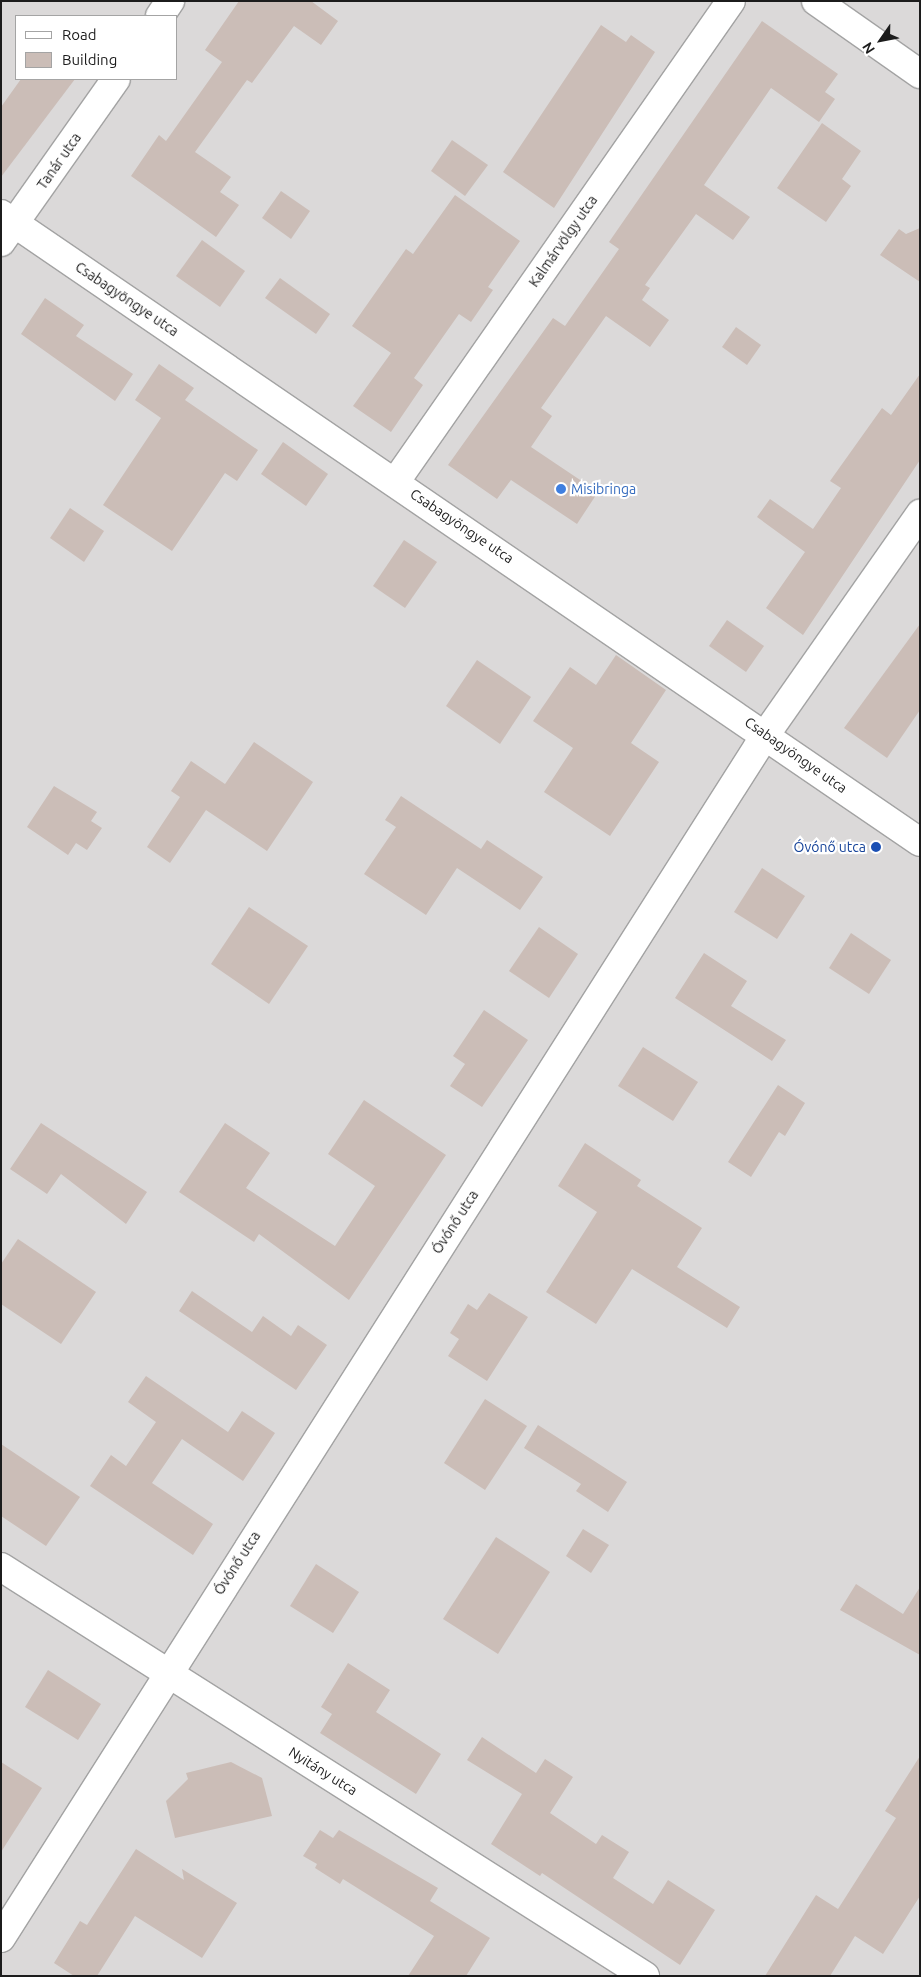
<!DOCTYPE html>
<meta charset="utf-8">
<style>
body{margin:0}
#map{position:relative;width:921px;height:1977px;overflow:hidden;background:#efe8e1;font-family:Ubuntu,sans-serif}
div>[style]{position:absolute}
.residential>*{inset:0;background:#dbd9d9}
.building>*{inset:0;background:#cbbdb7}
.roads{filter:drop-shadow(1px 0 #a3a3a3) drop-shadow(-1px 0 #a3a3a3) drop-shadow(0 1px #a3a3a3) drop-shadow(0 -1px #a3a3a3)}
.minor>*{height:28px;margin:-14px;padding:0 14px;transform-origin:14px;border-radius:14px;background:#fff}
.dots>*{width:14px;height:14px;translate:-50% -50%;box-sizing:border-box;border:2px solid #fff;border-radius:50%}
span{translate:-50% -50%;white-space:nowrap;text-align:center;line-height:1.15;-webkit-text-stroke:4.5px #fff;paint-order:stroke}
.street-label{font-size:14px;color:#1c1c1c}
.shop-label{font-size:14px;color:#366cbe}
.left{translate:0 -50%;text-align:left}
.transit-label{font-size:14px;color:#164399}
.right{translate:-100% -50%;text-align:right}
.frame{position:absolute;inset:0;border:2px solid #1c1c1c;pointer-events:none}
.legend{position:absolute;left:15px;top:15px;width:162px;height:65px;box-sizing:border-box;background:#fff;border:1px solid #a4a4a4;margin:0;padding:6px 9px;list-style:none;font-size:15px;color:#1c1c1c}
.legend li{display:flex;align-items:center;gap:10px;height:25px}
.legend b{width:25px;border:1px solid #a4a4a4}
.north{position:absolute;left:856px;top:15px;width:50px;height:50px;-webkit-text-stroke:4px #fff;paint-order:stroke;rotate:237deg;font-size:14px;font-weight:700;line-height:20px;text-align:center;color:#1c1c1c}
.north::after{content:'';display:block;margin:auto;width:18px;height:22px;background:#1c1c1c;clip-path:polygon(50% 0,100% 100%,50% 72%,0 100%)}
</style>
<div id="map">
<div class="residential">
<div style="clip-path:polygon(evenodd,1px 1px,920px 1px,920px 1976px,1px 1976px,1px 1px,16px 16px,176px 16px,176px 79px,16px 79px,16px 16px)"></div>
</div>
<div class="building">
<div style="clip-path:polygon(239px 1px,311px 1px,338px 21px,321px 45px,294px 26px,252px 83px,247px 80px,195px 152px,231px 177px,220px 192px,239px 205px,216px 237px,131px 176px,159px 135px,166px 141px,222px 62px,205px 50px)"></div>
<div style="clip-path:polygon(762px 21px,838px 74px,825px 92px,835px 99px,819px 122px,771px 88px,704px 185px,750px 217px,733px 240px,696px 214px,645px 285px,650px 288px,642px 300px,669px 320px,650px 347px,606px 316px,541px 408px,552px 416px,531px 447px,598px 492px,577px 524px,511px 480px,497px 499px,448px 465px,553px 318px,565px 326px,619px 249px,609px 242px)"></div>
<div style="clip-path:polygon(601px 25px,626px 42px,631px 35px,655px 52px,554px 208px,503px 172px)"></div>
<div style="clip-path:polygon(21px 79px,75px 79px,1px 177px,1px 107px)"></div>
<div style="clip-path:polygon(822px 123px,861px 151px,842px 179px,851px 186px,826px 222px,777px 188px)"></div>
<div style="clip-path:polygon(452px 140px,488px 165px,465px 196px,431px 171px)"></div>
<div style="clip-path:polygon(281px 191px,310px 211px,291px 239px,262px 218px)"></div>
<div style="clip-path:polygon(455px 195px,520px 241px,488px 287px,493px 290px,471px 322px,459px 314px,414px 378px,423px 385px,391px 432px,353px 406px,391px 353px,352px 326px,406px 249px,413px 254px)"></div>
<div style="clip-path:polygon(920px 228px,920px 282px,880px 255px,899px 229px,906px 234px)"></div>
<div style="clip-path:polygon(202px 240px,245px 271px,220px 307px,176px 276px)"></div>
<div style="clip-path:polygon(280px 278px,330px 314px,316px 334px,265px 298px)"></div>
<div style="clip-path:polygon(45px 298px,84px 325px,76px 336px,133px 374px,115px 401px,21px 334px)"></div>
<div style="clip-path:polygon(736px 327px,761px 345px,747px 365px,722px 347px)"></div>
<div style="clip-path:polygon(159px 364px,194px 388px,185px 400px,258px 450px,237px 481px,225px 473px,172px 551px,103px 505px,161px 418px,135px 400px)"></div>
<div style="clip-path:polygon(920px 374px,920px 460px,803px 635px,766px 608px,805px 552px,757px 517px,770px 499px,813px 529px,841px 488px,830px 481px,882px 408px,891px 415px)"></div>
<div style="clip-path:polygon(283px 442px,328px 474px,306px 506px,261px 474px)"></div>
<div style="clip-path:polygon(70px 508px,104px 531px,84px 562px,50px 538px)"></div>
<div style="clip-path:polygon(404px 540px,437px 562px,405px 608px,373px 586px)"></div>
<div style="clip-path:polygon(727px 620px,764px 646px,746px 672px,709px 646px)"></div>
<div style="clip-path:polygon(920px 624px,920px 710px,887px 758px,844px 728px)"></div>
<div style="clip-path:polygon(616px 655px,666px 690px,631px 743px,659px 762px,610px 836px,544px 792px,573px 748px,533px 721px,570px 667px,596px 685px)"></div>
<div style="clip-path:polygon(477px 660px,531px 697px,500px 744px,446px 706px)"></div>
<div style="clip-path:polygon(254px 742px,313px 782px,267px 851px,206px 810px,170px 863px,147px 847px,180px 797px,171px 791px,191px 761px,225px 784px)"></div>
<div style="clip-path:polygon(54px 786px,97px 812px,91px 821px,102px 828px,87px 850px,76px 843px,68px 855px,27px 827px)"></div>
<div style="clip-path:polygon(401px 796px,481px 849px,487px 840px,543px 877px,520px 910px,457px 868px,426px 915px,364px 874px,396px 827px,385px 820px)"></div>
<div style="clip-path:polygon(762px 868px,805px 896px,777px 939px,734px 912px)"></div>
<div style="clip-path:polygon(249px 907px,308px 946px,269px 1004px,211px 964px)"></div>
<div style="clip-path:polygon(539px 927px,578px 954px,549px 998px,509px 971px)"></div>
<div style="clip-path:polygon(851px 933px,891px 960px,869px 994px,829px 968px)"></div>
<div style="clip-path:polygon(704px 953px,747px 981px,731px 1006px,786px 1040px,772px 1061px,675px 998px)"></div>
<div style="clip-path:polygon(484px 1010px,528px 1040px,482px 1107px,450px 1086px,465px 1064px,453px 1056px)"></div>
<div style="clip-path:polygon(643px 1047px,698px 1082px,673px 1121px,618px 1086px)"></div>
<div style="clip-path:polygon(778px 1085px,805px 1103px,785px 1136px,779px 1132px,751px 1177px,728px 1162px)"></div>
<div style="clip-path:polygon(364px 1100px,446px 1155px,349px 1300px,259px 1234px,254px 1242px,179px 1192px,225px 1123px,270px 1153px,246px 1188px,335px 1246px,375px 1186px,328px 1154px)"></div>
<div style="clip-path:polygon(41px 1123px,147px 1192px,126px 1224px,61px 1174px,47px 1194px,10px 1169px)"></div>
<div style="clip-path:polygon(585px 1143px,641px 1180px,637px 1186px,702px 1228px,677px 1267px,740px 1307px,727px 1328px,632px 1269px,596px 1324px,546px 1292px,597px 1212px,558px 1186px)"></div>
<div style="clip-path:polygon(18px 1239px,96px 1292px,61px 1344px,1px 1304px,1px 1264px)"></div>
<div style="clip-path:polygon(192px 1291px,252px 1332px,263px 1316px,291px 1336px,298px 1325px,327px 1345px,296px 1390px,179px 1311px)"></div>
<div style="clip-path:polygon(489px 1293px,528px 1317px,487px 1381px,448px 1356px,459px 1339px,450px 1333px,468px 1304px,477px 1310px)"></div>
<div style="clip-path:polygon(146px 1376px,228px 1432px,242px 1411px,275px 1433px,243px 1481px,182px 1439px,152px 1483px,213px 1524px,193px 1555px,90px 1486px,111px 1455px,126px 1466px,156px 1422px,128px 1402px)"></div>
<div style="clip-path:polygon(485px 1399px,527px 1426px,485px 1490px,444px 1463px)"></div>
<div style="clip-path:polygon(538px 1425px,627px 1482px,608px 1512px,576px 1491px,581px 1484px,524px 1448px)"></div>
<div style="clip-path:polygon(1px 1444px,80px 1497px,46px 1546px,1px 1516px)"></div>
<div style="clip-path:polygon(583px 1529px,609px 1545px,591px 1573px,566px 1556px)"></div>
<div style="clip-path:polygon(496px 1537px,550px 1572px,498px 1654px,443px 1619px)"></div>
<div style="clip-path:polygon(316px 1564px,359px 1592px,333px 1633px,290px 1606px)"></div>
<div style="clip-path:polygon(856px 1584px,903px 1614px,920px 1587px,920px 1655px,840px 1610px)"></div>
<div style="clip-path:polygon(348px 1663px,390px 1690px,376px 1712px,441px 1754px,416px 1794px,320px 1733px,332px 1714px,321px 1707px)"></div>
<div style="clip-path:polygon(48px 1670px,101px 1704px,78px 1740px,25px 1707px)"></div>
<div style="clip-path:polygon(482px 1737px,536px 1773px,545px 1759px,573px 1777px,550px 1813px,596px 1844px,602px 1835px,629px 1852px,613px 1878px,653px 1904px,668px 1880px,715px 1910px,680px 1965px,542px 1873px,540px 1876px,491px 1844px,522px 1794px,467px 1760px)"></div>
<div style="clip-path:polygon(920px 1756px,920px 1896px,883px 1954px,855px 1936px,830px 1976px,765px 1976px,816px 1895px,838px 1909px,896px 1818px,885px 1811px)"></div>
<div style="clip-path:polygon(1px 1762px,42px 1788px,1px 1852px)"></div>
<div style="clip-path:polygon(231px 1762px,262px 1778px,272px 1816px,175px 1838px,166px 1801px,188px 1779px,186px 1773px)"></div>
<div style="clip-path:polygon(320px 1830px,333px 1838px,339px 1830px,438px 1888px,430px 1901px,490px 1938px,466px 1976px,408px 1976px,434px 1936px,343px 1879px,340px 1884px,315px 1868px,317px 1864px,303px 1856px)"></div>
<div style="clip-path:polygon(136px 1849px,184px 1880px,182px 1869px,237px 1903px,202px 1958px,135px 1916px,97px 1976px,74px 1976px,54px 1963px,80px 1921px,87px 1925px)"></div>
</div>
<div class="roads">
<div class="minor">
<div style="left:816px;top:1px;width:127px;rotate:35.1deg"></div>
<div style="left:160px;top:16px;width:18px;rotate:-56deg"></div>
<div style="left:1px;top:214px;width:1113px;rotate:34.35deg"></div>
<div style="left:1px;top:242px;width:199px;rotate:-54.8deg"></div>
<div style="left:396px;top:481px;width:585px;rotate:-55.09deg"></div>
<div style="left:1px;top:1567px;width:763px;rotate:32.42deg"></div>
<div style="left:1px;top:1938px;width:1426px;rotate:-57.57deg"></div>
<div style="left:766px;top:734px;width:269px;rotate:-55deg"></div>
</div>
</div>
<div class="dots">
<div style="left:561px;top:489px;background:#3f7fe0"></div>
<div style="left:876px;top:847px;background:#1a4fb4"></div>
</div>
<div class="street-label">
<span style="left:59px;top:161px;rotate:-55deg">Tanár utca</span>
<span style="left:563px;top:241px;rotate:-55deg">Kalmárvölgy utca</span>
<span style="left:127px;top:299px;rotate:34deg">Csabagyöngye utca</span>
<span style="left:462px;top:526px;rotate:34deg">Csabagyöngye utca</span>
<span style="left:796px;top:755px;rotate:35deg">Csabagyöngye utca</span>
<span style="left:455px;top:1222px;rotate:-57deg">Óvónő utca</span>
<span style="left:237px;top:1563px;rotate:-57deg">Óvónő utca</span>
<span style="left:323px;top:1771px;rotate:32deg">Nyitány utca</span>
</div>
<div class="shop-label">
<span class="left" style="left:571px;top:489px">Misibringa</span>
</div>
<div class="transit-label">
<span class="right" style="left:866px;top:847px">Óvónő utca</span>
</div>
<div class="frame"></div>
<ul class="legend">
<li><b style="height:6px;background:#fff"></b>Road</li>
<li><b style="height:14px;background:#cbbdb7"></b>Building</li>
</ul>
<div class="north">N</div>
</div>
